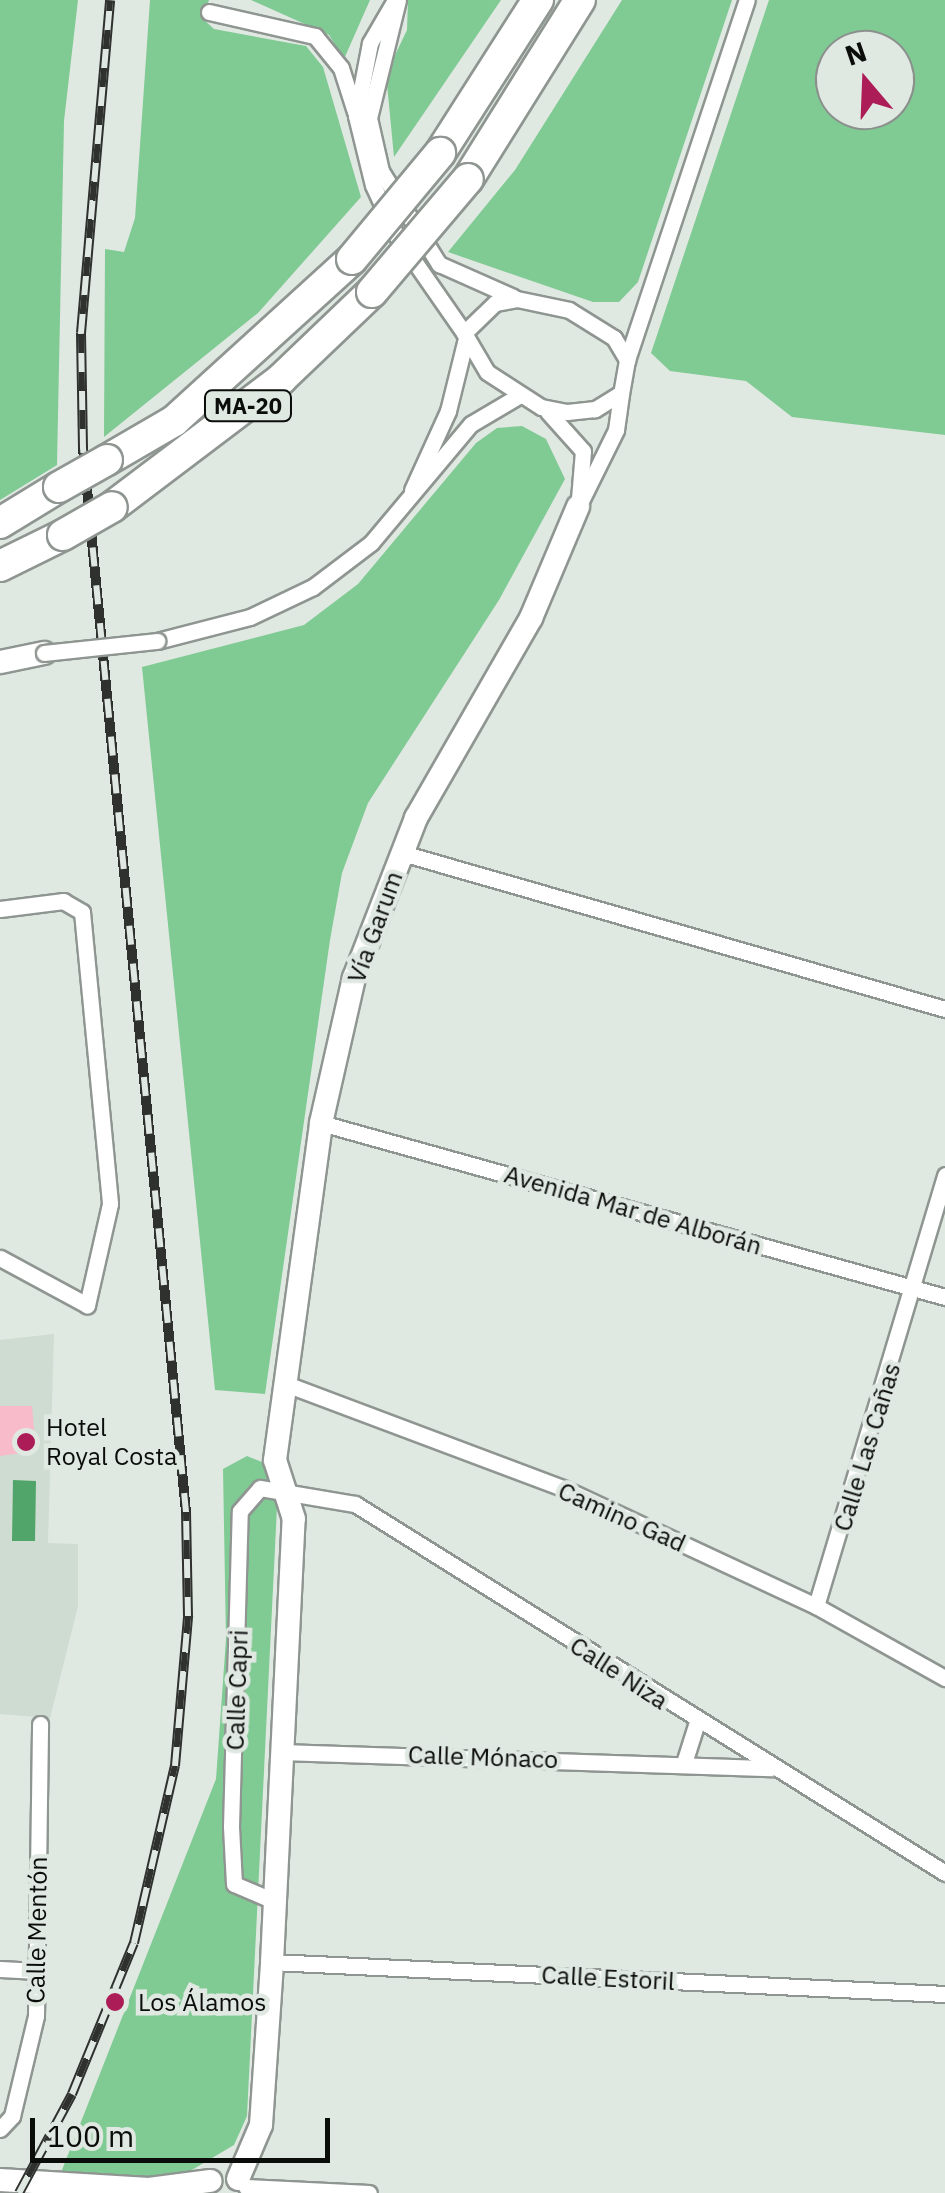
<!DOCTYPE html>
<meta charset="utf-8">
<style>
body{margin:0}
#map{position:relative;width:945px;height:2193px;overflow:hidden;background:#e0e8e2;font-family:"IBM Plex Sans",sans-serif}
div>[style]{position:absolute}
.built>*{inset:0;background:#cedcd1}
.green>*{inset:0;background:#80ca93}
.water>*{inset:0;background:#52a56a}
.building>*{inset:0;background:#f8bbc9}
.roads{filter:drop-shadow(2px 0 #8f9691) drop-shadow(-2px 0 #8f9691) drop-shadow(0 2px #8f9691) drop-shadow(0 -2px #8f9691)}
.street>*{height:15px;margin:-7.5px;padding:0 7.5px;transform-origin:7.5px;border-radius:7.5px;background:#fff}
.secondary>*{height:22px;margin:-11px;padding:0 11px;transform-origin:11px;border-radius:11px;background:#fff}
.highway>*{height:30px;margin:-15px;padding:0 15px;transform-origin:15px;border-radius:15px;background:#fff}
.rail>*{height:10px;margin-top:-5px;transform-origin:0;background:repeating-linear-gradient(90deg,#e0e8e2 0 19px,#2e312e 0 38px);box-sizing:border-box;border-block:2px solid #2e312e}
.bridges{filter:drop-shadow(2px 0 #8f9691) drop-shadow(-2px 0 #8f9691) drop-shadow(0 2px #8f9691) drop-shadow(0 -2px #8f9691)}
.street-bridge>*{height:15px;margin:-7.5px;padding:0 7.5px;transform-origin:7.5px;border-radius:7.5px;background:#fff}
.highway-bridge>*{height:30px;margin:-15px;padding:0 15px;transform-origin:15px;border-radius:15px;background:#fff}
.dots>*{width:28px;height:28px;translate:-50% -50%;box-sizing:border-box;border:5px solid #e0e8e2;border-radius:50%}
span{translate:-50% -50%;white-space:nowrap;text-align:center;line-height:1.15;-webkit-text-stroke:9px #e0e8e2;paint-order:stroke}
.shield-label span{padding:2px 8px;background:#e0e8e2;border:2px solid;border-radius:8px;-webkit-text-stroke-width:0}
.shield-label{font-size:22px;color:#0b0d0b;font-weight:700}
.street-label{font-size:25px;color:#0b0d0b}
.poi-label{font-size:25px;color:#0b0d0b}
.left{translate:0 -50%;text-align:left}
.north{position:absolute;left:815px;top:30px;width:100px;height:100px;box-sizing:border-box;background:#e0e8e2;border:2px solid #8b908c;border-radius:50%;rotate:341deg;font-size:28px;font-weight:700;line-height:40px;text-align:center;color:#0b0d0b}
.north::after{content:'';display:block;margin:auto;width:35px;height:45px;background:#ac1c56;clip-path:polygon(50% 0,100% 100%,50% 72%,0 100%)}
.scale{position:absolute;left:30px;top:2118px;width:300px;height:45px;box-sizing:border-box;border:5px solid #0b0d0b;border-top:0;padding-left:12px;font-size:30px;line-height:35px;white-space:nowrap;color:#0b0d0b;-webkit-text-stroke:8px #e0e8e2;paint-order:stroke}
</style>
<div id="map">
<div class="built">
<div style="clip-path:polygon(54px 1334px,48px 1543px,78px 1544px,78px 1606px,50px 1718px,0 1714px,0 1340px)"></div>
</div>
<div class="green">
<div style="clip-path:polygon(0 0,78px 0,64px 121px,57px 465px,0 500px)"></div>
<div style="clip-path:polygon(150px 0,209px 0,203px 19px,214px 29px,306px 46px,323px 67px,361px 197px,258px 313px,104px 437px,105px 249px,124px 252px,135px 218px)"></div>
<div style="clip-path:polygon(251px 0,370px 0,344px 59px,329px 35px)"></div>
<div style="clip-path:polygon(408px 0,501px 0,394px 157px,386px 74px,407px 30px)"></div>
<div style="clip-path:polygon(622px 0,732px 0,638px 282px,619px 302px,593px 302px,448px 252px,515px 170px)"></div>
<div style="clip-path:polygon(evenodd,769px 0,945px 0,945px 435px,792px 417px,746px 381px,670px 371px,651px 353px,769px 0,835px 50px,895px 50px,895px 110px,835px 110px,835px 50px)"></div>
<div style="clip-path:polygon(522px 426px,546px 439px,565px 479px,499px 600px,368px 803px,342px 873px,330px 940px,265px 1394px,215px 1390px,142px 667px,304px 625px,358px 584px,476px 443px,497px 428px)"></div>
<div style="clip-path:polygon(247px 1456px,269px 1465px,277px 1507px,247px 2116px,234px 2145px,180px 2177px,60px 2175px,216px 1779px,226px 1639px,223px 1469px)"></div>
</div>
<div class="water">
<div style="clip-path:polygon(13px 1480px,36px 1481px,35px 1541px,12px 1541px)"></div>
</div>
<div class="building">
<div style="clip-path:polygon(0 1406px,32px 1406px,36px 1451px,0 1456px)"></div>
</div>
<div class="roads">
<div class="street">
<div style="left:395px;top:0;width:50px;rotate:120.2deg"></div>
<div style="left:370px;top:43px;width:74px;rotate:100.9deg"></div>
<div style="left:356px;top:116px;width:71px;rotate:76.2deg"></div>
<div style="left:373px;top:185px;width:55px;rotate:65.3deg"></div>
<div style="left:396px;top:235px;width:119px;rotate:55.2deg"></div>
<div style="left:398px;top:0;width:122px;rotate:103.8deg"></div>
<div style="left:369px;top:118px;width:54px;rotate:77.2deg"></div>
<div style="left:381px;top:171px;width:110px;rotate:58.1deg"></div>
<div style="left:439px;top:264px;width:81px;rotate:24deg"></div>
<div style="left:209px;top:12px;width:109px;rotate:12.8deg"></div>
<div style="left:315px;top:36px;width:41px;rotate:50.9deg"></div>
<div style="left:341px;top:68px;width:46px;rotate:72.3deg"></div>
<div style="left:517px;top:299px;width:53px;rotate:11.9deg"></div>
<div style="left:569px;top:310px;width:53px;rotate:31.9deg"></div>
<div style="left:614px;top:338px;width:26px;rotate:59deg"></div>
<div style="left:627px;top:360px;width:34px;rotate:100deg"></div>
<div style="left:621px;top:393px;width:31px;rotate:148deg"></div>
<div style="left:595px;top:409px;width:28px;rotate:174deg"></div>
<div style="left:567px;top:412px;width:26px;rotate:-169deg"></div>
<div style="left:541px;top:407px;width:64px;rotate:-147.1deg"></div>
<div style="left:487px;top:372px;width:45px;rotate:-120.5deg"></div>
<div style="left:464px;top:333px;width:43px;rotate:-44.1deg"></div>
<div style="left:495px;top:303px;width:22px;rotate:-10deg"></div>
<div style="left:627px;top:360px;width:379px;rotate:-71.6deg"></div>
<div style="left:548px;top:412px;width:52px;rotate:48.1deg"></div>
<div style="left:583px;top:451px;width:48px;rotate:94.8deg"></div>
<div style="left:412px;top:490px;width:87px;rotate:-65.5deg"></div>
<div style="left:448px;top:411px;width:75px;rotate:-76.1deg"></div>
<div style="left:578px;top:507px;width:86px;rotate:-63.7deg"></div>
<div style="left:616px;top:430px;width:37px;rotate:-82deg"></div>
<div style="left:157px;top:641px;width:96px;rotate:-14.5deg"></div>
<div style="left:250px;top:617px;width:70px;rotate:-25.5deg"></div>
<div style="left:313px;top:587px;width:73px;rotate:-37.2deg"></div>
<div style="left:371px;top:543px;width:155px;rotate:-50deg"></div>
<div style="left:471px;top:424px;width:57px;rotate:-30.6deg"></div>
<div style="left:402px;top:853px;width:565px;rotate:16.03deg"></div>
<div style="left:0;top:909px;width:64px;rotate:-7.2deg"></div>
<div style="left:63px;top:901px;width:22px;rotate:30deg"></div>
<div style="left:82px;top:912px;width:293px;rotate:84.5deg"></div>
<div style="left:110px;top:1204px;width:104px;rotate:102.8deg"></div>
<div style="left:87px;top:1305px;width:99px;rotate:-151.6deg"></div>
<div style="left:321px;top:1123px;width:648px;rotate:15.58deg"></div>
<div style="left:286px;top:1384px;width:298px;rotate:20.6deg"></div>
<div style="left:565px;top:1489px;width:277px;rotate:25deg"></div>
<div style="left:816px;top:1606px;width:148px;rotate:29.2deg"></div>
<div style="left:816px;top:1606px;width:450px;rotate:-73.3deg"></div>
<div style="left:281px;top:1752px;width:490px;rotate:1.9deg"></div>
<div style="left:684px;top:1763px;width:43px;rotate:-72.4deg"></div>
<div style="left:274px;top:1901px;width:43px;rotate:-157deg"></div>
<div style="left:234px;top:1884px;width:58px;rotate:-93deg"></div>
<div style="left:231px;top:1826px;width:315px;rotate:-88.4deg"></div>
<div style="left:240px;top:1511px;width:30px;rotate:-49deg"></div>
<div style="left:260px;top:1488px;width:96px;rotate:9.6deg"></div>
<div style="left:355px;top:1504px;width:696px;rotate:32.02deg"></div>
<div style="left:272px;top:1962px;width:674px;rotate:2.72deg"></div>
<div style="left:0;top:1969px;width:38px;rotate:3deg"></div>
<div style="left:0;top:2129px;width:18px;rotate:-47deg"></div>
<div style="left:12px;top:2116px;width:103px;rotate:-76.5deg"></div>
<div style="left:36px;top:2016px;width:292px;rotate:-89.2deg"></div>
<div style="left:246px;top:2187px;width:123px;rotate:2.8deg"></div>
</div>
<div class="secondary">
<div style="left:0;top:662px;width:45px;rotate:-11.6deg"></div>
<div style="left:238px;top:2179px;width:59px;rotate:-66.9deg"></div>
<div style="left:261px;top:2125px;width:163px;rotate:-86.1deg"></div>
<div style="left:272px;top:1962px;width:444px;rotate:-87.2deg"></div>
<div style="left:294px;top:1519px;width:62px;rotate:-107.9deg"></div>
<div style="left:275px;top:1460px;width:340px;rotate:-82.2deg"></div>
<div style="left:321px;top:1123px;width:149px;rotate:-77.2deg"></div>
<div style="left:354px;top:978px;width:172px;rotate:-68.8deg"></div>
<div style="left:416px;top:818px;width:231px;rotate:-60.1deg"></div>
<div style="left:531px;top:618px;width:121px;rotate:-67.1deg"></div>
<div style="left:0;top:2180px;width:149px;rotate:3.5deg"></div>
<div style="left:149px;top:2189px;width:62px;rotate:-7.5deg"></div>
</div>
<div class="highway">
<div style="left:440px;top:153px;width:182px;rotate:-57.4deg"></div>
<div style="left:468px;top:179px;width:211px;rotate:-58deg"></div>
<div style="left:107px;top:460px;width:78px;rotate:-30.2deg"></div>
<div style="left:174px;top:421px;width:241px;rotate:-42.3deg"></div>
<div style="left:112px;top:507px;width:212px;rotate:-37.1deg"></div>
<div style="left:281px;top:379px;width:126px;rotate:-43.7deg"></div>
<div style="left:0;top:523px;width:69px;rotate:-31.4deg"></div>
<div style="left:0;top:566px;width:70px;rotate:-26.2deg"></div>
</div>
</div>
<div class="rail">
<div style="left:19px;top:2193px;width:112px;rotate:-61.8deg"></div>
<div style="left:72px;top:2094px;width:163px;rotate:-67.7deg"></div>
<div style="left:134px;top:1943px;width:182px;rotate:-77deg"></div>
<div style="left:175px;top:1766px;width:151px;rotate:-85deg"></div>
<div style="left:188px;top:1616px;width:104px;rotate:-91.1deg"></div>
<div style="left:186px;top:1512px;width:1069px;rotate:-95.53deg"></div>
<div style="left:83px;top:448px;width:115px;rotate:-91deg"></div>
<div style="left:81px;top:333px;width:334px;rotate:-85deg"></div>
</div>
<div class="bridges">
<div class="street-bridge">
<div style="left:44px;top:653px;width:114px;rotate:-6.1deg"></div>
</div>
<div class="highway-bridge">
<div style="left:352px;top:259px;width:138px;rotate:-50.3deg"></div>
<div style="left:372px;top:292px;width:148px;rotate:-49.7deg"></div>
<div style="left:59px;top:487px;width:55px;rotate:-29.4deg"></div>
<div style="left:63px;top:535px;width:56px;rotate:-29.7deg"></div>
</div>
</div>
<div class="dots">
<div style="left:26px;top:1442px;background:#ac1c56"></div>
<div style="left:115px;top:2002px;background:#ac1c56"></div>
</div>
<div class="shield-label">
<span style="left:248px;top:406px">MA-20</span>
</div>
<div class="street-label">
<span style="left:375px;top:927px;rotate:-70deg">Vía Garum</span>
<span style="left:633px;top:1210px;rotate:16deg">Avenida Mar de Alborán</span>
<span style="left:867px;top:1447px;rotate:-73deg">Calle Las Cañas</span>
<span style="left:622px;top:1517px;rotate:24deg">Camino Gad</span>
<span style="left:619px;top:1673px;rotate:33deg">Calle Niza</span>
<span style="left:237px;top:1690px;rotate:-88deg">Calle Capri</span>
<span style="left:483px;top:1757px;rotate:2deg">Calle Mónaco</span>
<span style="left:37px;top:1930px;rotate:-89deg">Calle Mentón</span>
<span style="left:608px;top:1978px;rotate:3deg">Calle Estoril</span>
</div>
<div class="poi-label">
<span class="left" style="left:46px;top:1442px">Hotel<br>Royal Costa</span>
<span class="left" style="left:138px;top:2002px">Los Álamos</span>
</div>
<div class="north">N</div>
<div class="scale">100 m</div>
</div>
